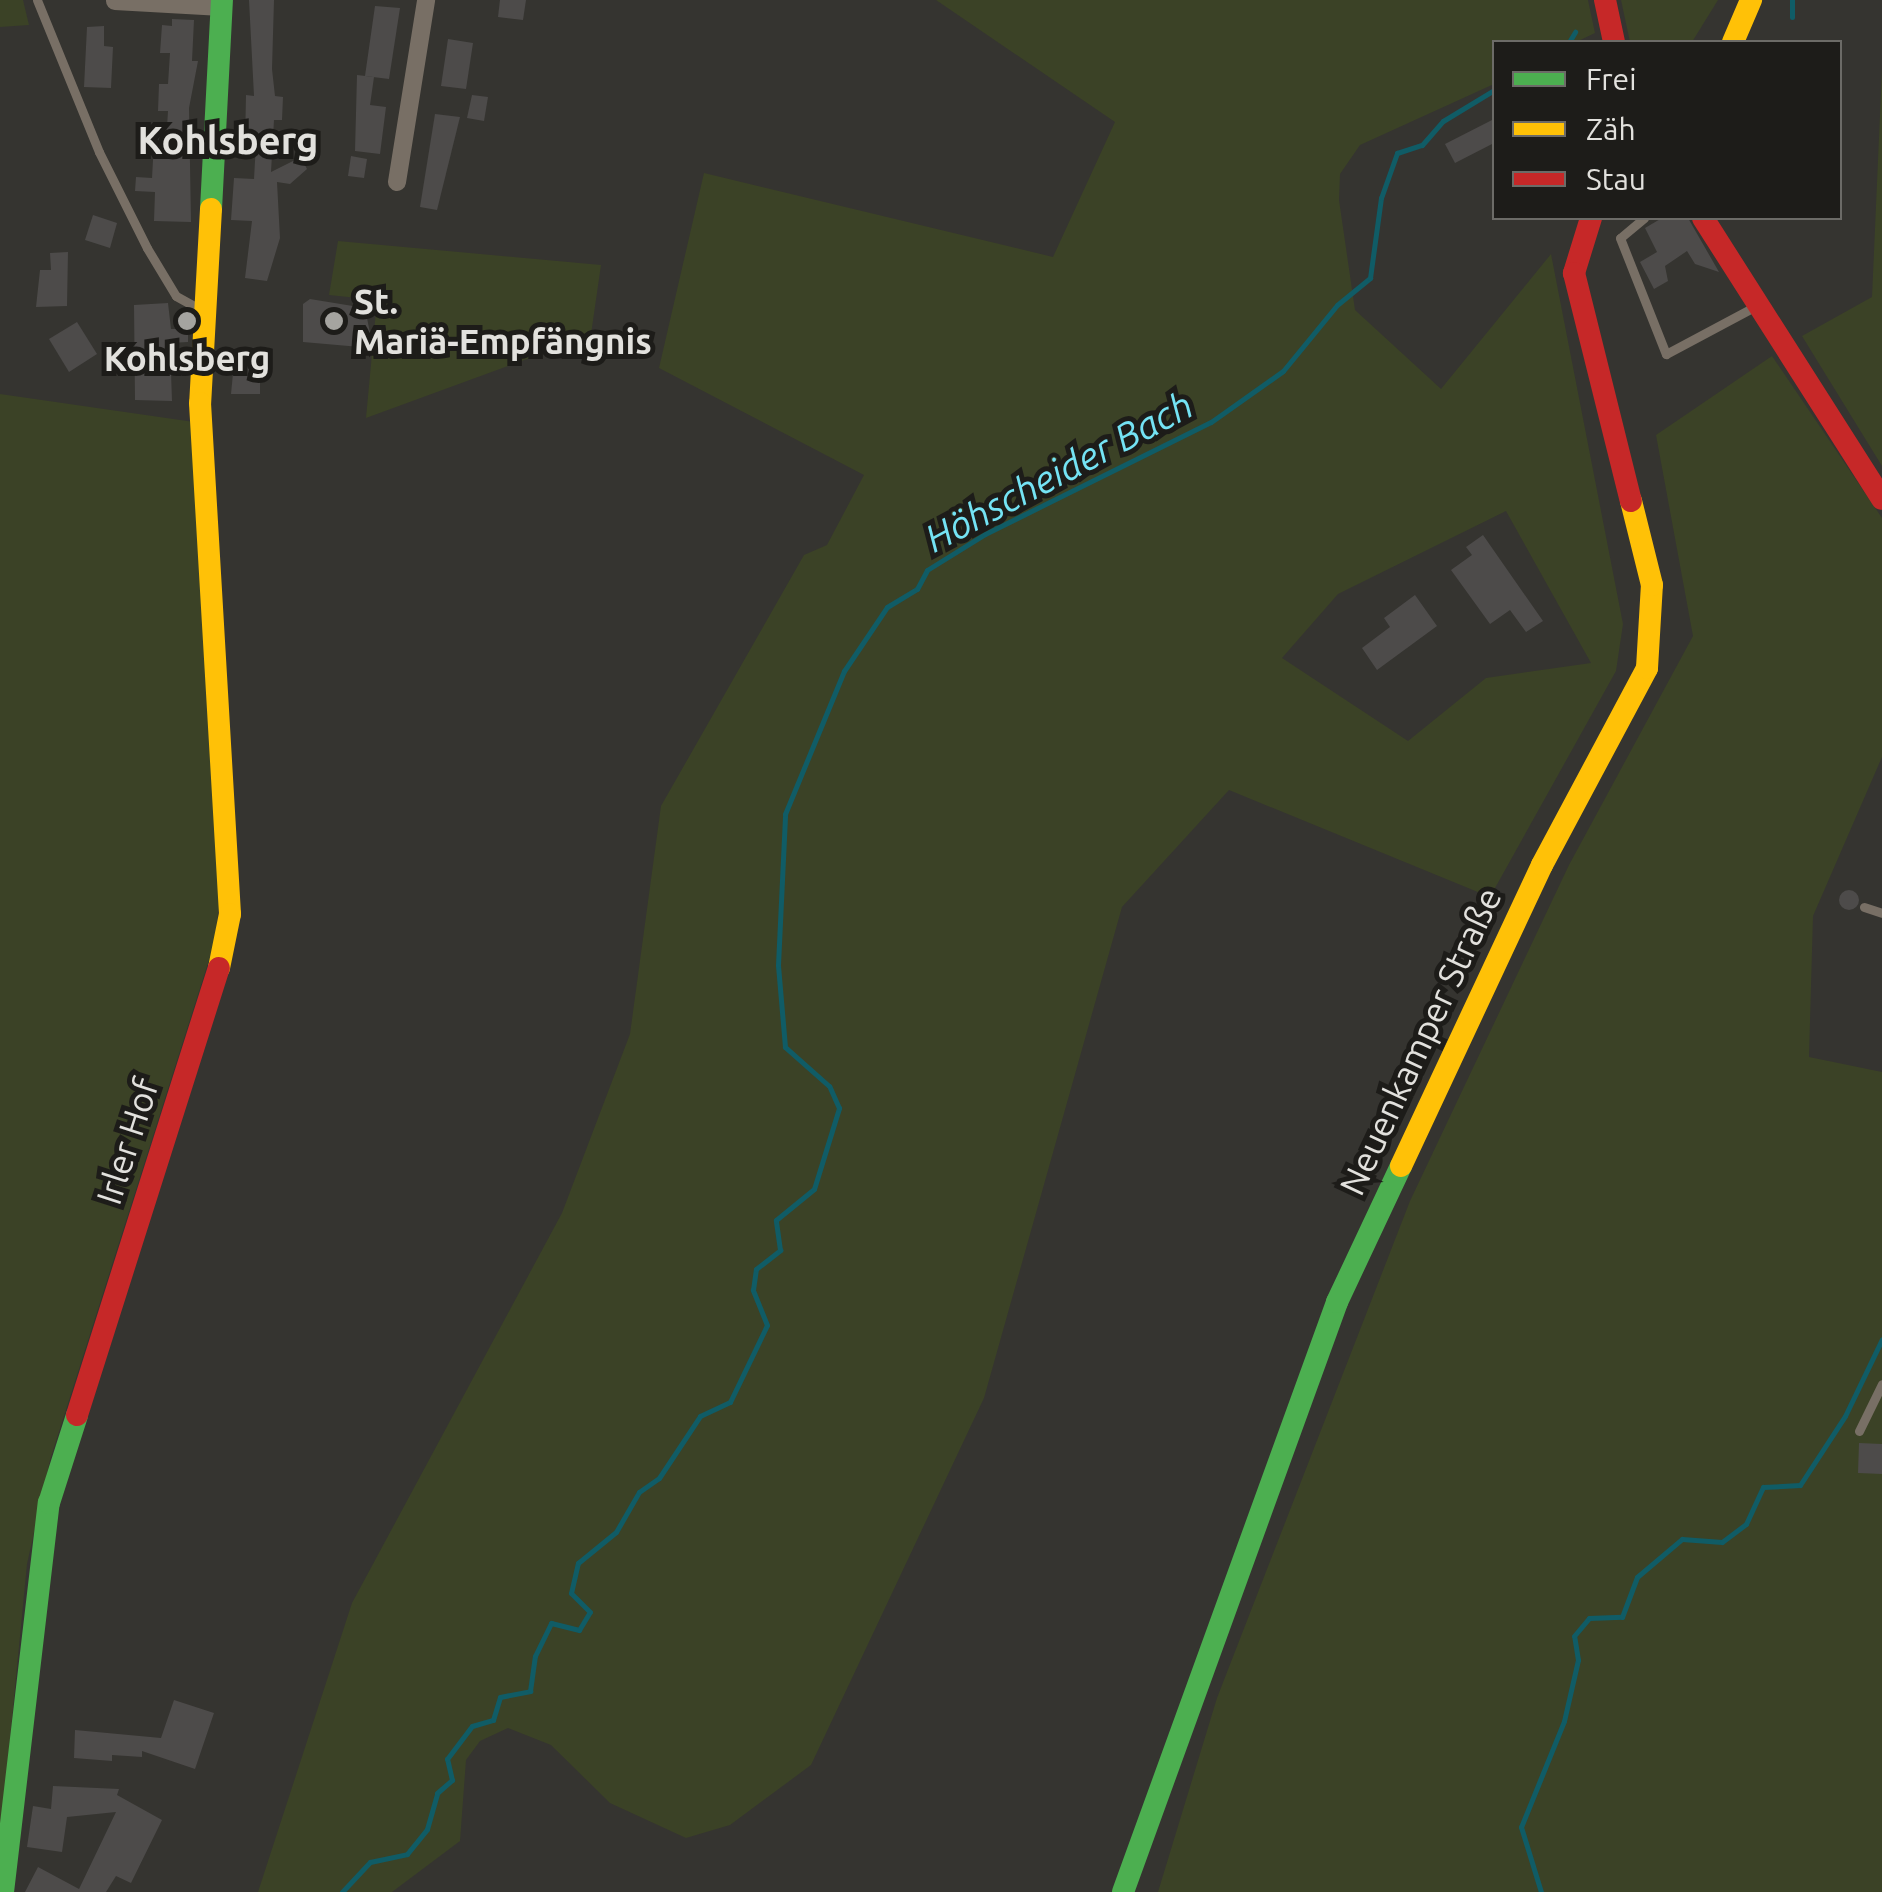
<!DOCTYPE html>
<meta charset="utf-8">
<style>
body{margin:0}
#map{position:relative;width:1882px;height:1892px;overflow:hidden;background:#353430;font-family:Ubuntu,sans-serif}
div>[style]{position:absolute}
.green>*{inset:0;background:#3b4226}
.stream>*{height:5px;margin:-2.5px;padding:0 2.5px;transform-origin:2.5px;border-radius:2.5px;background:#105c66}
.building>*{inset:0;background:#4d4b4a}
.round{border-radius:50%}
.lane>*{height:9px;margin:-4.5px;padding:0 4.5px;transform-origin:4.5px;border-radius:4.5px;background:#786f65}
.street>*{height:18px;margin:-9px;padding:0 9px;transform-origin:9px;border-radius:9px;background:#786f65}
.fast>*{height:22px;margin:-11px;padding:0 11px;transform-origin:11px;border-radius:11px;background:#4caf50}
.slow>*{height:22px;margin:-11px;padding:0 11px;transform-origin:11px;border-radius:11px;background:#ffc107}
.jam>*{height:22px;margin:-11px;padding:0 11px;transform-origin:11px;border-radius:11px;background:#c62828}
.dots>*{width:28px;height:28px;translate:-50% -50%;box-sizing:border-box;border:5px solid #1d1c19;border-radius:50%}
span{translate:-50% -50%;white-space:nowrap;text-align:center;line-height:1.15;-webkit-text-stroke:10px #1d1c19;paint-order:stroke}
.poi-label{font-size:35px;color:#e2e1dd;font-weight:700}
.left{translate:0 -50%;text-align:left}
.street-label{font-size:35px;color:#e2e1dd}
.neighbourhood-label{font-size:38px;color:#e2e1dd;font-weight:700}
.water-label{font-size:38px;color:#74e3f4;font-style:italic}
.legend{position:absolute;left:1492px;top:40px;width:350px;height:180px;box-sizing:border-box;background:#1d1c19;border:2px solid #6c6b67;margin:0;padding:12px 18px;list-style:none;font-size:30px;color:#e2e1dd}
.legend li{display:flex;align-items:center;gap:20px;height:50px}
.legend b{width:50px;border:2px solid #6c6b67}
</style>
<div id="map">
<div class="green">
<div style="clip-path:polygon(0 0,23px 0,29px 25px,0 27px)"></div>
<div style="clip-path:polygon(evenodd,936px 0,1588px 0,1595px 33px,1576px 42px,1494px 42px,1494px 84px,1360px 145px,1340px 174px,1339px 200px,1355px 310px,1441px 389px,1551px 254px,1623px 624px,1616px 671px,1490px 897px,1229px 790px,1122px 907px,984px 1398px,811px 1765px,730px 1825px,686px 1838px,610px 1803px,551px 1745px,508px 1728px,480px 1741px,466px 1760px,460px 1841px,392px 1892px,258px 1892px,352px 1603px,562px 1213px,630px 1034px,661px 806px,804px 555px,827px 545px,864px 475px,659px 368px,704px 173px,1053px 257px,1115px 122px,936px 0,1506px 511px,1591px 663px,1486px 678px,1408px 741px,1282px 658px,1338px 594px,1506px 511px)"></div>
<div style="clip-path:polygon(1621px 0,1718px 0,1692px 42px,1630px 42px)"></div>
<div style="clip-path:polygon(1882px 69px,1882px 466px,1802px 336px,1872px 297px)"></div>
<div style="clip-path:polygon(338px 241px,601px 265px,588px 355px,549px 351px,366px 418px,377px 300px,329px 295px)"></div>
<div style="clip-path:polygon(1772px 356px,1882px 518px,1882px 757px,1813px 916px,1809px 1057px,1882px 1072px,1882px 1892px,1158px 1892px,1217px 1698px,1410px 1201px,1569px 865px,1693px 636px,1656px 435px)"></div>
<div style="clip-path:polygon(0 394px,194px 422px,222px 882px,214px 944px,50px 1460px,27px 1564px,0 1842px)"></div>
</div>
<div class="stream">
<div style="left:1792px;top:0;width:17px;rotate:90deg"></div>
<div style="left:1569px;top:42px;width:12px;rotate:-59deg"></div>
<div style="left:342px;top:1892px;width:41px;rotate:-47deg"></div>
<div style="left:370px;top:1862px;width:38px;rotate:-12deg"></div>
<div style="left:407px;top:1854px;width:32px;rotate:-51deg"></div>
<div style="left:427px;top:1829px;width:37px;rotate:-74deg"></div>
<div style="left:437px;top:1793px;width:20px;rotate:-41deg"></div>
<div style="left:452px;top:1780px;width:22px;rotate:-103deg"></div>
<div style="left:447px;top:1759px;width:41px;rotate:-52.9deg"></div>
<div style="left:472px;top:1726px;width:22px;rotate:-16deg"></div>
<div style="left:493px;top:1720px;width:24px;rotate:-73deg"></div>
<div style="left:500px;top:1697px;width:31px;rotate:-11deg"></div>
<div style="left:530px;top:1691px;width:35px;rotate:-82deg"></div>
<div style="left:535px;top:1656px;width:37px;rotate:-64deg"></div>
<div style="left:551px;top:1623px;width:29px;rotate:14deg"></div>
<div style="left:579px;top:1630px;width:21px;rotate:-59deg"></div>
<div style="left:590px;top:1612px;width:27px;rotate:-135deg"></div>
<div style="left:571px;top:1593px;width:31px;rotate:-77deg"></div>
<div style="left:578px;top:1563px;width:49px;rotate:-39.2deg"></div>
<div style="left:616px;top:1532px;width:46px;rotate:-60.1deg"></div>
<div style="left:639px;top:1492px;width:24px;rotate:-35deg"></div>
<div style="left:659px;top:1478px;width:74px;rotate:-56.5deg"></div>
<div style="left:700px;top:1416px;width:33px;rotate:-25deg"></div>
<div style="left:730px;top:1402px;width:85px;rotate:-64.3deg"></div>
<div style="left:767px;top:1325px;width:38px;rotate:-112deg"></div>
<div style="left:753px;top:1290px;width:21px;rotate:-82deg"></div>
<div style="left:756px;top:1269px;width:31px;rotate:-38deg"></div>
<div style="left:780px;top:1250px;width:30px;rotate:-98deg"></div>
<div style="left:776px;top:1220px;width:49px;rotate:-39.2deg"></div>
<div style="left:814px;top:1189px;width:85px;rotate:-72.8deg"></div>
<div style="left:839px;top:1108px;width:24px;rotate:-114deg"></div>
<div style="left:829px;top:1086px;width:59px;rotate:-138.4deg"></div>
<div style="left:785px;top:1047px;width:82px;rotate:-94.9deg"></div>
<div style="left:778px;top:965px;width:151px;rotate:-87.3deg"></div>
<div style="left:785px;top:814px;width:155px;rotate:-67.6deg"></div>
<div style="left:844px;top:671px;width:77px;rotate:-56.1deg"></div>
<div style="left:887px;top:607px;width:35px;rotate:-31deg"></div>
<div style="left:917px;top:589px;width:21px;rotate:-62deg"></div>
<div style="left:927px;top:570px;width:68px;rotate:-31.8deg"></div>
<div style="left:985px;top:534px;width:252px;rotate:-26.4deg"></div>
<div style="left:1211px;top:422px;width:88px;rotate:-35.3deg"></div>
<div style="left:1283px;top:371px;width:85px;rotate:-50.7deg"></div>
<div style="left:1337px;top:305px;width:43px;rotate:-39.3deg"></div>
<div style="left:1370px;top:278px;width:81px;rotate:-82.2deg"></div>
<div style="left:1381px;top:198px;width:48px;rotate:-70.4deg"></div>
<div style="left:1397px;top:153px;width:26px;rotate:-18deg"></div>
<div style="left:1422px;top:145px;width:32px;rotate:-49deg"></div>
<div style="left:1443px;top:121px;width:60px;rotate:-31.3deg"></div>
<div style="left:1541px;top:1892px;width:68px;rotate:-107.1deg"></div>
<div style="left:1521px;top:1827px;width:114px;rotate:-67.9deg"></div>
<div style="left:1564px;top:1721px;width:63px;rotate:-77.1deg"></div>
<div style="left:1578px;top:1660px;width:24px;rotate:-99deg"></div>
<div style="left:1574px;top:1636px;width:23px;rotate:-50deg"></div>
<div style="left:1589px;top:1618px;width:33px;rotate:-2deg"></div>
<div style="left:1622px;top:1617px;width:43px;rotate:-69.4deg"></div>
<div style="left:1637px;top:1577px;width:59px;rotate:-40.2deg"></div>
<div style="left:1682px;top:1539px;width:40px;rotate:4.3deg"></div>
<div style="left:1722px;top:1542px;width:30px;rotate:-37deg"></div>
<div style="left:1746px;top:1524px;width:41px;rotate:-65.3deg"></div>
<div style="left:1763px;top:1487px;width:37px;rotate:-3deg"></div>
<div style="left:1800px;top:1485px;width:82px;rotate:-56.9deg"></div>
<div style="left:1845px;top:1416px;width:85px;rotate:-64.3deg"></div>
</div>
<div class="building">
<div style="clip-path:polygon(249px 0,274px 0,272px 69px,275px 96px,283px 97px,282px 120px,274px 120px,271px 172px,301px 157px,307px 169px,290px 184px,277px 182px,280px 238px,267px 281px,245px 278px,252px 221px,231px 220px,234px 178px,254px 179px,256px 143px,245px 143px,246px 95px,254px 96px)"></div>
<div style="clip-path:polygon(500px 0,526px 0,523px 20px,498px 17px)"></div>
<div style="clip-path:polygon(375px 6px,400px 8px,389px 79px,365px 76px)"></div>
<div style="clip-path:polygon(172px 19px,194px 20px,192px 61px,198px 61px,189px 108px,191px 222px,154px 221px,155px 192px,135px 191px,136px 177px,152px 178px,154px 142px,166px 143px,168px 111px,158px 111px,159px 84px,168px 84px,170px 53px,160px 53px,162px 25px,172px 26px)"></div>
<div style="clip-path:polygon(104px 26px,104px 46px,113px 47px,111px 88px,84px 87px,87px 27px)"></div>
<div style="clip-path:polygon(448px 39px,473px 43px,466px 89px,441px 86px)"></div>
<div style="clip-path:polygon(357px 75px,374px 77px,370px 105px,386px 107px,380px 154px,355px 151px)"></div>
<div style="clip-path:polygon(472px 95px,488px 97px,484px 121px,467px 118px)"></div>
<div style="clip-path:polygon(435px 114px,460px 117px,437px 210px,420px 207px)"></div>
<div style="clip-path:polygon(1494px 119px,1494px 143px,1455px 163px,1445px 144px)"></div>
<div style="clip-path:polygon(351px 156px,367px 159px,364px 178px,348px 176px)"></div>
<div style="clip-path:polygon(93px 215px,117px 223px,110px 248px,85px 240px)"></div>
<div style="clip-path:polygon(1662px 218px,1688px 218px,1719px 272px,1695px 264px,1687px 251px,1665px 266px,1668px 281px,1654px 289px,1640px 262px,1657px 252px,1645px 228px)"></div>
<div style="clip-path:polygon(68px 252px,67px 306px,36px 307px,40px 270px,51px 270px,50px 253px)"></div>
<div style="clip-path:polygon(310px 299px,365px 308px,370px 333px,360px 347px,303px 342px,303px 304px)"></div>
<div style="clip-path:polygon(168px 303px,171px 329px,188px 329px,188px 342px,170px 343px,172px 401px,135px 400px,134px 305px)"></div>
<div style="clip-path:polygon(77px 322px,97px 354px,69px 372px,49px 339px)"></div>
<div style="clip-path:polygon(235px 353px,260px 356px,260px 394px,231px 394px)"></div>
<div style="clip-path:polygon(1483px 535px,1543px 621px,1526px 632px,1510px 610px,1490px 624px,1451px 570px,1472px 555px,1466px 547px)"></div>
<div style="clip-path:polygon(1415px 595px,1437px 626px,1377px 670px,1362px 648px,1390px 627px,1384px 618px)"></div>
<div class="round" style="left:1839px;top:890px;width:20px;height:20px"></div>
<div style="clip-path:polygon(1859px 1443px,1882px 1444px,1882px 1474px,1858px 1473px)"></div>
<div style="clip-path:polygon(174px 1700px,214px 1713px,195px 1769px,142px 1751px,142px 1757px,112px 1755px,112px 1761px,74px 1758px,75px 1730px,161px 1738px)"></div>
<div style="clip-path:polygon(53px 1786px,119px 1789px,117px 1795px,162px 1820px,131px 1883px,116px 1876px,106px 1892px,25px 1892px,38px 1867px,79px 1889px,116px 1812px,67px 1817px,62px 1852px,27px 1847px,33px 1806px,51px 1809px)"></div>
</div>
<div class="lane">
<div style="left:37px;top:0;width:164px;rotate:67.8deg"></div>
<div style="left:99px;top:152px;width:107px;rotate:63.4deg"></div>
<div style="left:147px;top:248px;width:56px;rotate:58.9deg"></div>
<div style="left:176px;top:296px;width:31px;rotate:29deg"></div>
<div style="left:1644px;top:218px;width:31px;rotate:140deg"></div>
<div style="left:1620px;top:238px;width:125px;rotate:68.4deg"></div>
<div style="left:1666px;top:354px;width:102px;rotate:-28.1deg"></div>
<div style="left:1864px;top:907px;width:19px;rotate:18deg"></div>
<div style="left:1859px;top:1431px;width:52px;rotate:-63.9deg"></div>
</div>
<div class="street">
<div style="left:115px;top:1px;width:107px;rotate:3.2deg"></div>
<div style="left:397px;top:182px;width:184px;rotate:-80.9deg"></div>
</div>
<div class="fast">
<div style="left:211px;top:209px;width:209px;rotate:-87deg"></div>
<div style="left:3px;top:1892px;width:392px;rotate:-83.3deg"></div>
<div style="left:49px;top:1503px;width:92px;rotate:-72.3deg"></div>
<div style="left:1123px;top:1892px;width:628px;rotate:-70.06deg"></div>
<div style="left:1337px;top:1302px;width:150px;rotate:-64.8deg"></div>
</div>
<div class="slow">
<div style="left:1733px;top:42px;width:46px;rotate:-66.8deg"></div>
<div style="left:211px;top:209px;width:194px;rotate:93.2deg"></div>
<div style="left:200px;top:403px;width:512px;rotate:86.64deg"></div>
<div style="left:230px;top:914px;width:55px;rotate:101.5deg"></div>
<div style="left:1401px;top:1166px;width:332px;rotate:-64.9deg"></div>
<div style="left:1542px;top:865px;width:223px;rotate:-61.9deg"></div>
<div style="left:1647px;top:668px;width:83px;rotate:-86.6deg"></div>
<div style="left:1652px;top:585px;width:87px;rotate:-104deg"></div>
</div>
<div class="jam">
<div style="left:1605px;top:0;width:43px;rotate:77.9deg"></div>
<div style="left:1591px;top:218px;width:58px;rotate:107.2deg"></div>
<div style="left:1574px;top:273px;width:235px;rotate:76deg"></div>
<div style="left:1703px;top:218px;width:333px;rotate:57.5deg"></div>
<div style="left:77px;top:1415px;width:469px;rotate:-72.4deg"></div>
</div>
<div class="dots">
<div style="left:187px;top:321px;background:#a5a4a0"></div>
<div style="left:334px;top:321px;background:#a5a4a0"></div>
</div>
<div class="poi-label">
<span class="left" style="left:354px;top:321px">St.<br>Mariä-Empfängnis</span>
<span style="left:187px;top:358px">Kohlsberg</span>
</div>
<div class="street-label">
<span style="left:1420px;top:1041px;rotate:-65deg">Neuenkamper Straße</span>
<span style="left:127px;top:1141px;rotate:-72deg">Irler Hof</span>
</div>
<div class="neighbourhood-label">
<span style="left:228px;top:141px">Kohlsberg</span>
</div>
<div class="water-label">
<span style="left:1059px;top:472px;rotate:-28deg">Höhscheider Bach</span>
</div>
<ul class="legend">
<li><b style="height:12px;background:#4caf50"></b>Frei</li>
<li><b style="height:12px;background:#ffc107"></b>Zäh</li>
<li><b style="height:12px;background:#c62828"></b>Stau</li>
</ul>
</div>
